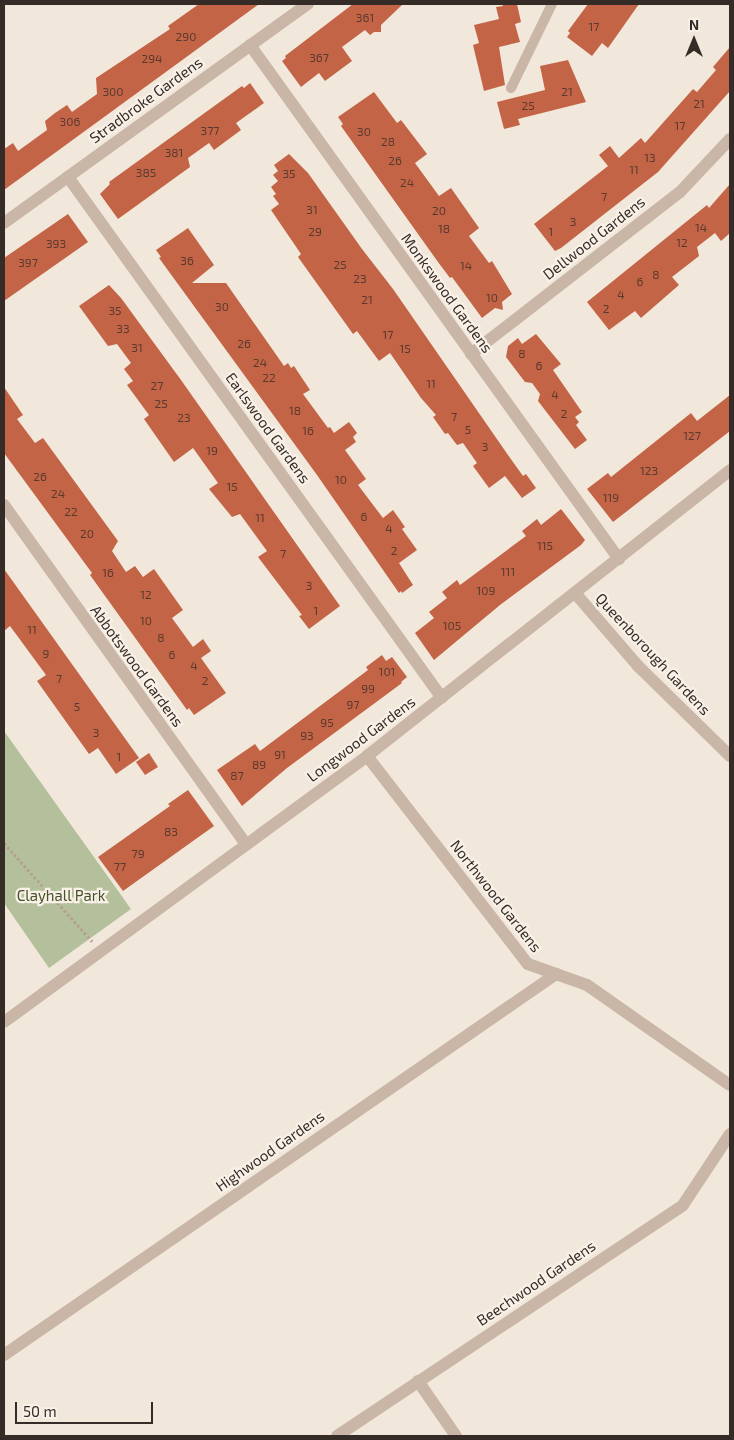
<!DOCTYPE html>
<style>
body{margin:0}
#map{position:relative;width:734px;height:1440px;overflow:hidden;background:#f1e7db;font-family:"Exo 2",sans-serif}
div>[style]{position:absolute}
.green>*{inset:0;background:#b4c09b}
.building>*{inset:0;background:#c46446}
.path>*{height:3px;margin-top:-1.5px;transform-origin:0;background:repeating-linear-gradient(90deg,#b5a091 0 2.5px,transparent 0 5px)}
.service>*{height:10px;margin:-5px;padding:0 5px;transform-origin:5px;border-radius:5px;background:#c9b6a7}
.minor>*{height:12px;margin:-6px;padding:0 6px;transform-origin:6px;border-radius:6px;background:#c9b6a7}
.tertiary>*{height:12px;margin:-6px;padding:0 6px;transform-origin:6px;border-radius:6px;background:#c9b6a7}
span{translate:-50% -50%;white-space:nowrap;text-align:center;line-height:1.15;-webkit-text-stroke:4.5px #f9f1e7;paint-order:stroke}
.number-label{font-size:12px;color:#593a2f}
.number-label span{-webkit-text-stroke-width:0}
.street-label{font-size:15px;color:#352c27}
.park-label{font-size:15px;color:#45532c}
.frame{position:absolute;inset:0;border:5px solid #352c27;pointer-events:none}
.north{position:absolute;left:669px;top:15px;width:50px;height:50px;-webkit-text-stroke:4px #f9f1e7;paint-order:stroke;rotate:0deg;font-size:14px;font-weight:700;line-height:20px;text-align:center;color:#352c27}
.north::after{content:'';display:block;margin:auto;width:18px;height:22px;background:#352c27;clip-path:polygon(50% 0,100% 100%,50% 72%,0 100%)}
.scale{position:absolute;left:15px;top:1402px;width:138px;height:22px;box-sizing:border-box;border:2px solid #352c27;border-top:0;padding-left:6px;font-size:15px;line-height:18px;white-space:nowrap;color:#352c27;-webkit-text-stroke:4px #f9f1e7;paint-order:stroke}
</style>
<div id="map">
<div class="green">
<div style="clip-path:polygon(4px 731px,131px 909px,49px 968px,4px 903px)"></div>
</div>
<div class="building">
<div style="clip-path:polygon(199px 4px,259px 4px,4px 190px,4px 149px,13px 143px,18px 151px,47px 130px,45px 121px,55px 113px,67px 105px,72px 112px,97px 94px,96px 78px,170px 29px,168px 26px)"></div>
<div style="clip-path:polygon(353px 4px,403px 4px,381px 25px,381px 32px,374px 32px,370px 35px,365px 30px,342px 47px,352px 61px,325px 81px,319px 73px,301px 87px,282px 61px,286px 58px,285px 56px)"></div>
<div style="clip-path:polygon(502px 4px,517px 4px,521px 22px,515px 24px,520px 42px,499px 47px,505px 85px,484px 91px,473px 45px,479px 43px,474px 25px,499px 19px,496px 7px,503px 6px)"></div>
<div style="clip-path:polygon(588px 4px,639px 4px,608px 48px,602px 43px,592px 56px,567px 37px,570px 33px,568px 31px)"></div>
<div style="clip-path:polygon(730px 47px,730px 91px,658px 172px,561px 248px,555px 251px,534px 224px,608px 166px,599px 155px,610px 146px,619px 158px,641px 138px,645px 143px,693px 89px,697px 92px,716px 70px,713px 67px)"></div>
<div style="clip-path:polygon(568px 60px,586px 102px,518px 119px,520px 125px,504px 129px,497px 102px,545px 90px,540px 66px)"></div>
<div style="clip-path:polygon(250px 83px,264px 103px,236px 123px,241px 130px,214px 150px,209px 143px,188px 158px,190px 167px,118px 219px,100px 194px,110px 184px,109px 182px,242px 86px,244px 88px)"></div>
<div style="clip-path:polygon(374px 92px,397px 123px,401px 120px,427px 154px,415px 163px,439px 196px,451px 188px,479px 228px,469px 236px,489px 263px,492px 261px,512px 294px,502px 302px,503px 310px,495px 308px,482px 318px,452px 277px,450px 278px,438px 262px,341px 126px,343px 124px,338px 117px)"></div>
<div style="clip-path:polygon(289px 154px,308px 173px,362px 249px,393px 289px,508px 455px,523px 476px,526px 474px,536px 488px,522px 498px,505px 476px,489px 488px,473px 466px,477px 463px,463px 443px,457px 445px,448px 433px,445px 434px,433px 417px,436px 415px,421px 398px,390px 353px,379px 361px,357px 331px,353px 334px,298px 257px,301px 254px,271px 210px,279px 204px,273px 196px,276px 194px,271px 187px,278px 181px,273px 175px,278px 171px,274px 165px)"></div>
<div style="clip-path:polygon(730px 184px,730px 233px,721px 241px,715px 233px,697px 247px,699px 256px,672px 277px,679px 285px,641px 318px,635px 311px,609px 330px,587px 302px,707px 205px,709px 208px)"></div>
<div style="clip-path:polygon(68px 214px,88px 242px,4px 301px,4px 258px)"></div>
<div style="clip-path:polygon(188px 228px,214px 265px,192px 283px,226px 283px,284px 366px,288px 363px,291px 368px,294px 366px,310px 390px,303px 394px,328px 428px,330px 427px,334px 433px,349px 422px,357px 433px,353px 437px,356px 442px,345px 450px,366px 479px,358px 485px,383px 518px,393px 510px,405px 527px,402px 529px,417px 550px,399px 563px,413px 585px,402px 593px,401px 591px,399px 593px,317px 475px,159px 258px,161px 257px,156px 250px)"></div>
<div style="clip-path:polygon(109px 285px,121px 298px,181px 380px,340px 606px,309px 629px,299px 616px,302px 615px,258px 557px,267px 551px,240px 514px,232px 517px,209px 489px,218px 483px,193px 448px,174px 462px,144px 419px,149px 415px,127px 385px,133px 381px,124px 369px,131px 363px,117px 344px,108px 346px,79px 306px)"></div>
<div style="clip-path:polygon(536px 334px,561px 364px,553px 370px,582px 412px,575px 417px,579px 422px,576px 425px,587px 440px,575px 449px,538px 401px,540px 394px,532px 383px,525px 382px,506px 357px,508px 346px,518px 338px,522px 344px)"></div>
<div style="clip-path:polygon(4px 387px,23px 415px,17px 419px,35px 443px,43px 438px,118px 541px,112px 551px,126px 572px,135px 566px,143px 577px,154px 569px,183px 610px,172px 618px,193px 647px,203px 639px,211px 651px,201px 658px,226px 693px,194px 715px,189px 708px,187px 710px,90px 575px,92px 573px,4px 453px)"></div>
<div style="clip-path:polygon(730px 395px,730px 431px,613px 522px,587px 489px,608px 473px,611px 477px,691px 413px,697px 421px)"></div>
<div style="clip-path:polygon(561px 509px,585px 540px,581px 545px,500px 605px,434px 660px,415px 633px,434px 618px,429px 612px,447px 598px,442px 592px,457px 580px,460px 585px,526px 536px,522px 531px,537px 519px,541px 525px)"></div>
<div style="clip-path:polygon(4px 569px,139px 758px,116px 774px,98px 748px,89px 754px,37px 681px,46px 675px,10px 626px,4px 631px)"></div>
<div style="clip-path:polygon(382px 655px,386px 661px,392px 657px,407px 677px,401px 682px,402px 683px,287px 768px,242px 806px,217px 770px,255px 744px,260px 751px,368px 670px,366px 667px)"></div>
<div style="clip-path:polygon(149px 753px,158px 767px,145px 775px,136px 762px)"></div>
<div style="clip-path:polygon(188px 790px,214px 826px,123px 891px,98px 857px,170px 806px,168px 804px)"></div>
</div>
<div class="path">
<div style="left:4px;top:843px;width:132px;rotate:48.1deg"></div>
</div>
<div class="service">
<div style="left:511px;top:88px;width:93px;rotate:-64deg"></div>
</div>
<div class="minor">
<div style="left:250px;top:45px;width:633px;rotate:54.33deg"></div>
<div style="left:68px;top:177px;width:641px;rotate:54.33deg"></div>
<div style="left:4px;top:223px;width:375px;rotate:-35.8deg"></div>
<div style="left:471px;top:354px;width:264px;rotate:-37.8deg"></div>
<div style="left:680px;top:192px;width:73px;rotate:-46.7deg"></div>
<div style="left:4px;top:505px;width:417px;rotate:54.5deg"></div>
<div style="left:575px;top:593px;width:96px;rotate:49.2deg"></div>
<div style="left:638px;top:666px;width:129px;rotate:44.4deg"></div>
<div style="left:367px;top:756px;width:263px;rotate:52.3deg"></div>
<div style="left:528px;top:964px;width:63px;rotate:19.6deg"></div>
<div style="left:587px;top:985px;width:174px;rotate:35deg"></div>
<div style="left:4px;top:1355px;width:671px;rotate:-34.61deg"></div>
<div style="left:418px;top:1381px;width:67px;rotate:55.4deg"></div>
<div style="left:337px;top:1436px;width:416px;rotate:-33.7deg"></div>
<div style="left:683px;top:1205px;width:85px;rotate:-56.5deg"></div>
</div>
<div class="tertiary">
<div style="left:4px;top:1022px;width:450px;rotate:-36.2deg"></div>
<div style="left:367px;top:756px;width:462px;rotate:-38.2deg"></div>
</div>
<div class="number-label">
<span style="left:365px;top:18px">361</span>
<span style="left:594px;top:27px">17</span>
<span style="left:186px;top:37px">290</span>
<span style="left:319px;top:58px">367</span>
<span style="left:152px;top:59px">294</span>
<span style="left:113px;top:92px">300</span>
<span style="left:567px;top:92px">21</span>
<span style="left:699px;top:104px">21</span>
<span style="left:528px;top:106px">25</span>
<span style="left:70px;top:122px">306</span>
<span style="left:680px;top:126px">17</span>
<span style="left:210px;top:131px">377</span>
<span style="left:364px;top:132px">30</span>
<span style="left:388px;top:142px">28</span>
<span style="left:174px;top:153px">381</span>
<span style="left:650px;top:158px">13</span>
<span style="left:395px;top:161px">26</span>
<span style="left:634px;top:170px">11</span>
<span style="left:146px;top:173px">385</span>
<span style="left:289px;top:174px">35</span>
<span style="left:407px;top:183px">24</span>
<span style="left:604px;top:197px">7</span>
<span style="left:312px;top:210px">31</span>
<span style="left:439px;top:211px">20</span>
<span style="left:573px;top:222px">3</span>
<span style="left:701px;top:228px">14</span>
<span style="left:444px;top:229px">18</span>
<span style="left:315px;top:232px">29</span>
<span style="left:551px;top:232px">1</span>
<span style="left:682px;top:243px">12</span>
<span style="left:56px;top:244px">393</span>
<span style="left:187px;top:261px">36</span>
<span style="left:28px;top:263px">397</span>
<span style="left:340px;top:265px">25</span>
<span style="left:466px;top:266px">14</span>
<span style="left:656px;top:275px">8</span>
<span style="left:360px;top:279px">23</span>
<span style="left:640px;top:282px">6</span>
<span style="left:621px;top:295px">4</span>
<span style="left:492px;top:298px">10</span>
<span style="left:367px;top:300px">21</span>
<span style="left:222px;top:307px">30</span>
<span style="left:606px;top:309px">2</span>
<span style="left:115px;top:311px">35</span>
<span style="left:123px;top:329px">33</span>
<span style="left:388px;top:335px">17</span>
<span style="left:244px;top:344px">26</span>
<span style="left:137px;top:348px">31</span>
<span style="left:405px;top:349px">15</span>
<span style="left:522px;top:354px">8</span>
<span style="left:260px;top:363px">24</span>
<span style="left:539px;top:366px">6</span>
<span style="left:269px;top:378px">22</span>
<span style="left:431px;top:384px">11</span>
<span style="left:157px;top:386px">27</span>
<span style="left:555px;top:395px">4</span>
<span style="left:161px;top:404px">25</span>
<span style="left:295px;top:411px">18</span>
<span style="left:564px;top:414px">2</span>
<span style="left:454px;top:417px">7</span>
<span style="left:184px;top:418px">23</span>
<span style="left:468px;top:430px">5</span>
<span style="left:308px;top:431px">16</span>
<span style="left:692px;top:436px">127</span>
<span style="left:485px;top:447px">3</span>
<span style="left:212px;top:451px">19</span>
<span style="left:649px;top:471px">123</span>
<span style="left:40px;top:477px">26</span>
<span style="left:341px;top:480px">10</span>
<span style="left:232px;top:487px">15</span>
<span style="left:58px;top:494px">24</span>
<span style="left:611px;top:498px">119</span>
<span style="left:71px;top:512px">22</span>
<span style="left:364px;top:517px">6</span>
<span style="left:260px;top:518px">11</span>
<span style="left:389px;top:529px">4</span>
<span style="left:87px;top:534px">20</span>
<span style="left:545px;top:546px">115</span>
<span style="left:394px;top:551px">2</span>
<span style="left:283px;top:554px">7</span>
<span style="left:508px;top:572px">111</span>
<span style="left:108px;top:573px">16</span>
<span style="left:309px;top:586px">3</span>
<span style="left:486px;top:591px">109</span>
<span style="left:146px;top:595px">12</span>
<span style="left:316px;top:611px">1</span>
<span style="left:146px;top:621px">10</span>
<span style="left:452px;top:626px">105</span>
<span style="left:32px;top:630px">11</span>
<span style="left:161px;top:638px">8</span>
<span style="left:46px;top:654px">9</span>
<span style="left:172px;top:655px">6</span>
<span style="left:194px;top:666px">4</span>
<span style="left:387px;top:672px">101</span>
<span style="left:59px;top:679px">7</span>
<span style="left:205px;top:681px">2</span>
<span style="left:368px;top:689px">99</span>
<span style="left:353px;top:705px">97</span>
<span style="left:77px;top:707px">5</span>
<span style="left:327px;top:723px">95</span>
<span style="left:96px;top:733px">3</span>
<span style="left:307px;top:736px">93</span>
<span style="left:280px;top:755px">91</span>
<span style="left:119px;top:757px">1</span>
<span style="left:259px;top:765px">89</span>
<span style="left:237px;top:776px">87</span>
<span style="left:171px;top:832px">83</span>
<span style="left:138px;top:854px">79</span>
<span style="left:120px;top:867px">77</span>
</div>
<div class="street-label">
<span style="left:146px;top:100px;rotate:-36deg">Stradbroke Gardens</span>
<span style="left:594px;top:238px;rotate:-38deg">Dellwood Gardens</span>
<span style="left:447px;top:293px;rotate:54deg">Monkswood Gardens</span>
<span style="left:268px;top:428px;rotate:54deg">Earlswood Gardens</span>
<span style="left:653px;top:654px;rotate:47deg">Queenborough Gardens</span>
<span style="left:137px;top:666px;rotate:54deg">Abbotswood Gardens</span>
<span style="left:361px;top:739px;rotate:-37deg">Longwood Gardens</span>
<span style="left:496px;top:896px;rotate:52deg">Northwood Gardens</span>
<span style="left:270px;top:1151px;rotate:-35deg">Highwood Gardens</span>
<span style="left:536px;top:1283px;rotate:-34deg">Beechwood Gardens</span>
</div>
<div class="park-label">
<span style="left:61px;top:896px">Clayhall Park</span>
</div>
<div class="frame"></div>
<div class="north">N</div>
<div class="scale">50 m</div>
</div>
